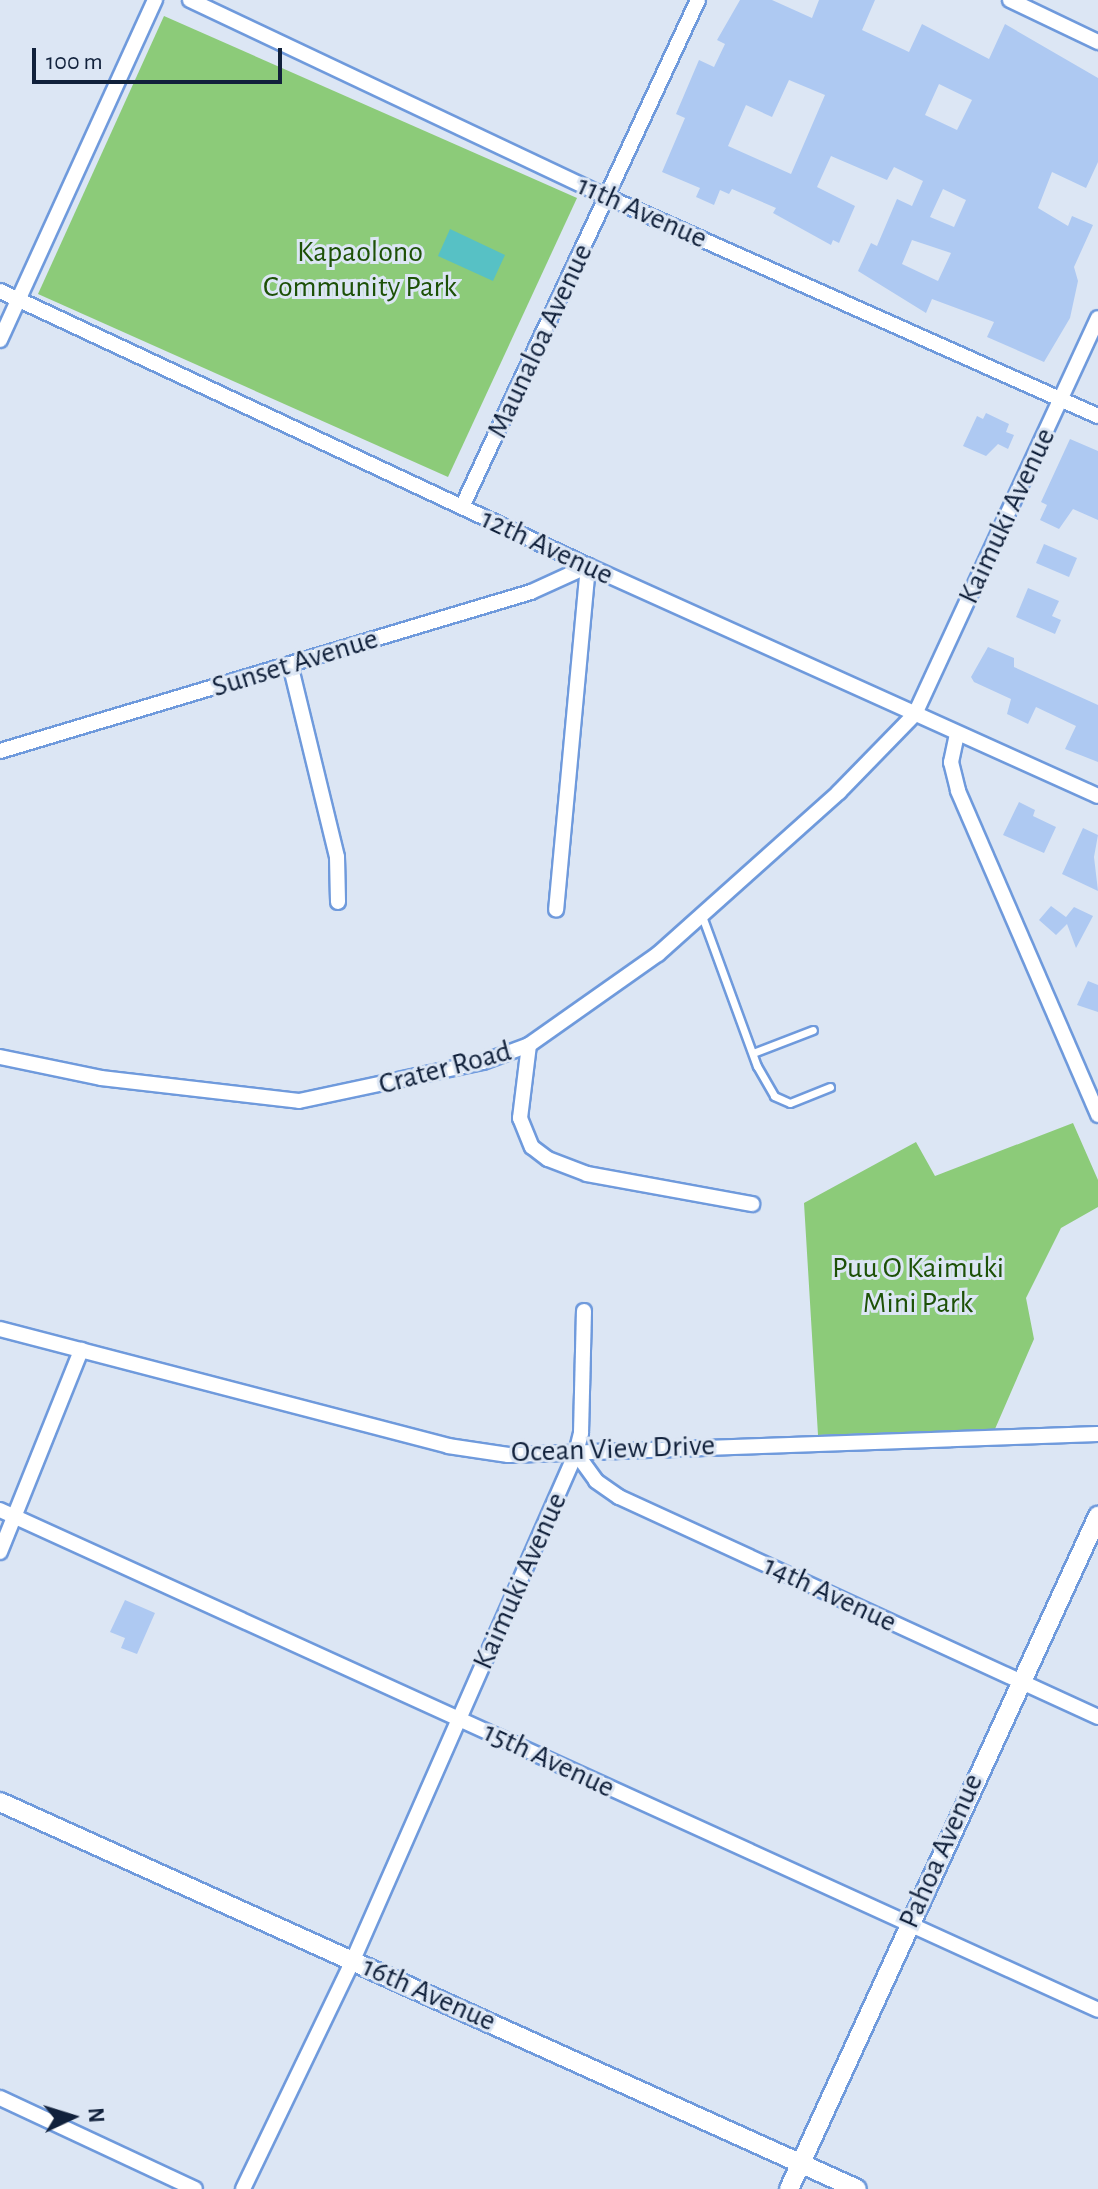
<!DOCTYPE html>
<style>
body{margin:0}
#map{position:relative;width:1098px;height:2189px;overflow:hidden;background:#dce6f4;font-family:"Alegreya Sans",sans-serif}
div>[style]{position:absolute}
.green>*{inset:0;background:#8ccb79}
.water>*{inset:0;background:#57c1c5}
.building>*{inset:0;background:#aec9f2}
.roads{filter:drop-shadow(2px 0 #6f9adc) drop-shadow(-2px 0 #6f9adc) drop-shadow(0 2px #6f9adc) drop-shadow(0 -2px #6f9adc)}
.service>*{height:7px;margin:-3.5px;padding:0 3.5px;transform-origin:3.5px;border-radius:3.5px;background:#fff}
.minor>*{height:14px;margin:-7px;padding:0 7px;transform-origin:7px;border-radius:7px;background:#fff}
.tertiary>*{height:18px;margin:-9px;padding:0 9px;transform-origin:9px;border-radius:9px;background:#fff}
span{translate:-50% -50%;white-space:nowrap;text-align:center;line-height:1.15;-webkit-text-stroke:6px #dce6f4;paint-order:stroke}
.street-label{font-size:30px;color:#11213b}
.park-label{font-size:30px;color:#1d5107}
.north{position:absolute;left:32px;top:2077px;width:80px;height:80px;-webkit-text-stroke:6px #dce6f4;paint-order:stroke;rotate:86deg;font-size:22px;font-weight:700;line-height:32px;text-align:center;color:#11213b}
.north::after{content:'';display:block;margin:auto;width:28px;height:36px;background:#11213b;clip-path:polygon(50% 0,100% 100%,50% 72%,0 100%)}
.scale{position:absolute;left:32px;top:48px;width:250px;height:36px;box-sizing:border-box;border:4px solid #11213b;border-top:0;padding-left:10px;font-size:24px;line-height:28px;white-space:nowrap;color:#11213b;-webkit-text-stroke:6px #dce6f4;paint-order:stroke}
</style>
<div id="map">
<div class="green">
<div style="clip-path:polygon(164px 16px,577px 198px,448px 477px,38px 294px)"></div>
<div style="clip-path:polygon(1073px 1123px,1098px 1180px,1098px 1207px,1061px 1228px,1026px 1298px,1034px 1339px,995px 1429px,818px 1435px,804px 1203px,916px 1142px,935px 1176px)"></div>
</div>
<div class="water">
<div style="clip-path:polygon(450px 229px,505px 255px,493px 281px,438px 256px)"></div>
</div>
<div class="building">
<div style="clip-path:polygon(evenodd,740px 0,772px 0,812px 18px,819px 0,875px 0,862px 30px,909px 52px,922px 24px,989px 59px,1005px 24px,1098px 78px,1098px 162px,1086px 188px,1052px 172px,1038px 208px,1068px 226px,1072px 216px,1093px 225px,1074px 267px,1078px 281px,1070px 318px,1044px 362px,987px 337px,994px 322px,932px 299px,926px 313px,858px 271px,871px 243px,877px 246px,897px 199px,912px 206px,923px 181px,894px 167px,887px 180px,831px 156px,817px 187px,855px 206px,839px 243px,833px 240px,831px 245px,773px 213px,776px 208px,732px 189px,729px 194px,720px 190px,714px 205px,696px 197px,700px 188px,662px 172px,685px 118px,676px 114px,699px 60px,714px 67px,725px 44px,717px 40px,740px 0,789px 80px,825px 95px,791px 174px,728px 146px,746px 105px,772px 117px,789px 80px,740px 0,939px 84px,972px 100px,957px 130px,925px 115px,939px 84px,740px 0,943px 189px,966px 200px,954px 227px,930px 217px,943px 189px,740px 0,912px 240px,951px 253px,938px 281px,902px 264px,912px 240px)"></div>
<div style="clip-path:polygon(986px 413px,1009px 424px,1006px 432px,1014px 435px,1008px 449px,998px 444px,986px 456px,963px 446px,977px 416px,983px 419px)"></div>
<div style="clip-path:polygon(1070px 439px,1098px 451px,1098px 520px,1073px 509px,1059px 529px,1040px 520px,1047px 505px,1041px 502px)"></div>
<div style="clip-path:polygon(1044px 544px,1077px 558px,1069px 577px,1036px 563px)"></div>
<div style="clip-path:polygon(1028px 588px,1059px 601px,1052px 616px,1061px 620px,1055px 634px,1016px 617px)"></div>
<div style="clip-path:polygon(988px 647px,1014px 658px,1014px 667px,1098px 705px,1098px 762px,1065px 749px,1076px 726px,1036px 707px,1028px 724px,1007px 714px,1011px 699px,974px 682px,971px 677px)"></div>
<div style="clip-path:polygon(1019px 802px,1035px 810px,1033px 816px,1056px 827px,1044px 853px,1003px 835px)"></div>
<div style="clip-path:polygon(1083px 828px,1098px 835px,1094px 857px,1098px 891px,1062px 874px)"></div>
<div style="clip-path:polygon(1051px 906px,1066px 917px,1074px 907px,1093px 916px,1076px 948px,1067px 924px,1056px 935px,1039px 920px)"></div>
<div style="clip-path:polygon(1088px 981px,1098px 985px,1098px 1012px,1077px 1005px)"></div>
<div style="clip-path:polygon(125px 1600px,155px 1613px,137px 1654px,121px 1648px,125px 1638px,110px 1632px)"></div>
</div>
<div class="roads">
<div class="service">
<div style="left:702px;top:916px;width:160px;rotate:69.9deg"></div>
<div style="left:757px;top:1066px;width:34px;rotate:60deg"></div>
<div style="left:774px;top:1096px;width:17px;rotate:24deg"></div>
<div style="left:790px;top:1103px;width:43px;rotate:-21.8deg"></div>
<div style="left:753px;top:1053px;width:64px;rotate:-21deg"></div>
</div>
<div class="minor">
<div style="left:190px;top:0;width:461px;rotate:25.3deg"></div>
<div style="left:607px;top:197px;width:538px;rotate:24.04deg"></div>
<div style="left:1010px;top:0;width:98px;rotate:25.5deg"></div>
<div style="left:0;top:291px;width:649px;rotate:25.06deg"></div>
<div style="left:588px;top:566px;width:559px;rotate:24.27deg"></div>
<div style="left:0;top:340px;width:374px;rotate:-65.5deg"></div>
<div style="left:462px;top:507px;width:559px;rotate:-65.04deg"></div>
<div style="left:290px;top:664px;width:199px;rotate:76.3deg"></div>
<div style="left:337px;top:857px;width:45px;rotate:88.7deg"></div>
<div style="left:957px;top:734px;width:29px;rotate:102deg"></div>
<div style="left:951px;top:762px;width:30px;rotate:76deg"></div>
<div style="left:958px;top:791px;width:353px;rotate:66.6deg"></div>
<div style="left:0;top:751px;width:554px;rotate:-16.67deg"></div>
<div style="left:531px;top:592px;width:63px;rotate:-24.5deg"></div>
<div style="left:588px;top:566px;width:345px;rotate:95.3deg"></div>
<div style="left:529px;top:1045px;width:74px;rotate:97deg"></div>
<div style="left:520px;top:1118px;width:31px;rotate:68deg"></div>
<div style="left:532px;top:1147px;width:20px;rotate:37deg"></div>
<div style="left:548px;top:1159px;width:42px;rotate:21deg"></div>
<div style="left:587px;top:1174px;width:168px;rotate:10.3deg"></div>
<div style="left:0;top:1057px;width:103px;rotate:11.7deg"></div>
<div style="left:101px;top:1078px;width:199px;rotate:6.6deg"></div>
<div style="left:299px;top:1101px;width:188px;rotate:-12deg"></div>
<div style="left:483px;top:1062px;width:49px;rotate:-20.3deg"></div>
<div style="left:529px;top:1045px;width:158px;rotate:-35.2deg"></div>
<div style="left:658px;top:954px;width:243px;rotate:-41.8deg"></div>
<div style="left:839px;top:792px;width:109px;rotate:-45.7deg"></div>
<div style="left:915px;top:714px;width:436px;rotate:-65.2deg"></div>
<div style="left:0;top:1329px;width:463px;rotate:14.6deg"></div>
<div style="left:448px;top:1446px;width:61px;rotate:8.5deg"></div>
<div style="left:508px;top:1455px;width:590px;rotate:-2.04deg"></div>
<div style="left:576px;top:1453px;width:34px;rotate:54deg"></div>
<div style="left:596px;top:1481px;width:28px;rotate:35deg"></div>
<div style="left:619px;top:1497px;width:527px;rotate:24.67deg"></div>
<div style="left:0;top:1510px;width:1206px;rotate:24.48deg"></div>
<div style="left:0;top:1552px;width:218px;rotate:-68.1deg"></div>
<div style="left:0;top:2098px;width:215px;rotate:25deg"></div>
<div style="left:243px;top:2189px;width:254px;rotate:-64.3deg"></div>
<div style="left:353px;top:1960px;width:554px;rotate:-66.26deg"></div>
<div style="left:576px;top:1453px;width:21px;rotate:-76deg"></div>
<div style="left:581px;top:1433px;width:122px;rotate:-88.6deg"></div>
</div>
<div class="tertiary">
<div style="left:0;top:1802px;width:940px;rotate:24.3deg"></div>
<div style="left:789px;top:2189px;width:741px;rotate:-65.34deg"></div>
</div>
</div>
<div class="street-label">
<span style="left:642px;top:212px;rotate:24deg">11th Avenue</span>
<span style="left:540px;top:341px;rotate:-65deg">Maunaloa Avenue</span>
<span style="left:1007px;top:516px;rotate:-65deg">Kaimuki Avenue</span>
<span style="left:547px;top:547px;rotate:25deg">12th Avenue</span>
<span style="left:295px;top:663px;rotate:-17deg">Sunset Avenue</span>
<span style="left:445px;top:1068px;rotate:-15deg">Crater Road</span>
<span style="left:613px;top:1449px;rotate:-2deg">Ocean View Drive</span>
<span style="left:520px;top:1581px;rotate:-66deg">Kaimuki Avenue</span>
<span style="left:830px;top:1594px;rotate:25deg">14th Avenue</span>
<span style="left:549px;top:1760px;rotate:25deg">15th Avenue</span>
<span style="left:941px;top:1851px;rotate:-66deg">Pahoa Avenue</span>
<span style="left:429px;top:1994px;rotate:24deg">16th Avenue</span>
</div>
<div class="park-label">
<span style="left:360px;top:269px">Kapaolono<br>Community Park</span>
<span style="left:918px;top:1285px">Puu O Kaimuki<br>Mini Park</span>
</div>
<div class="north">N</div>
<div class="scale">100 m</div>
</div>
